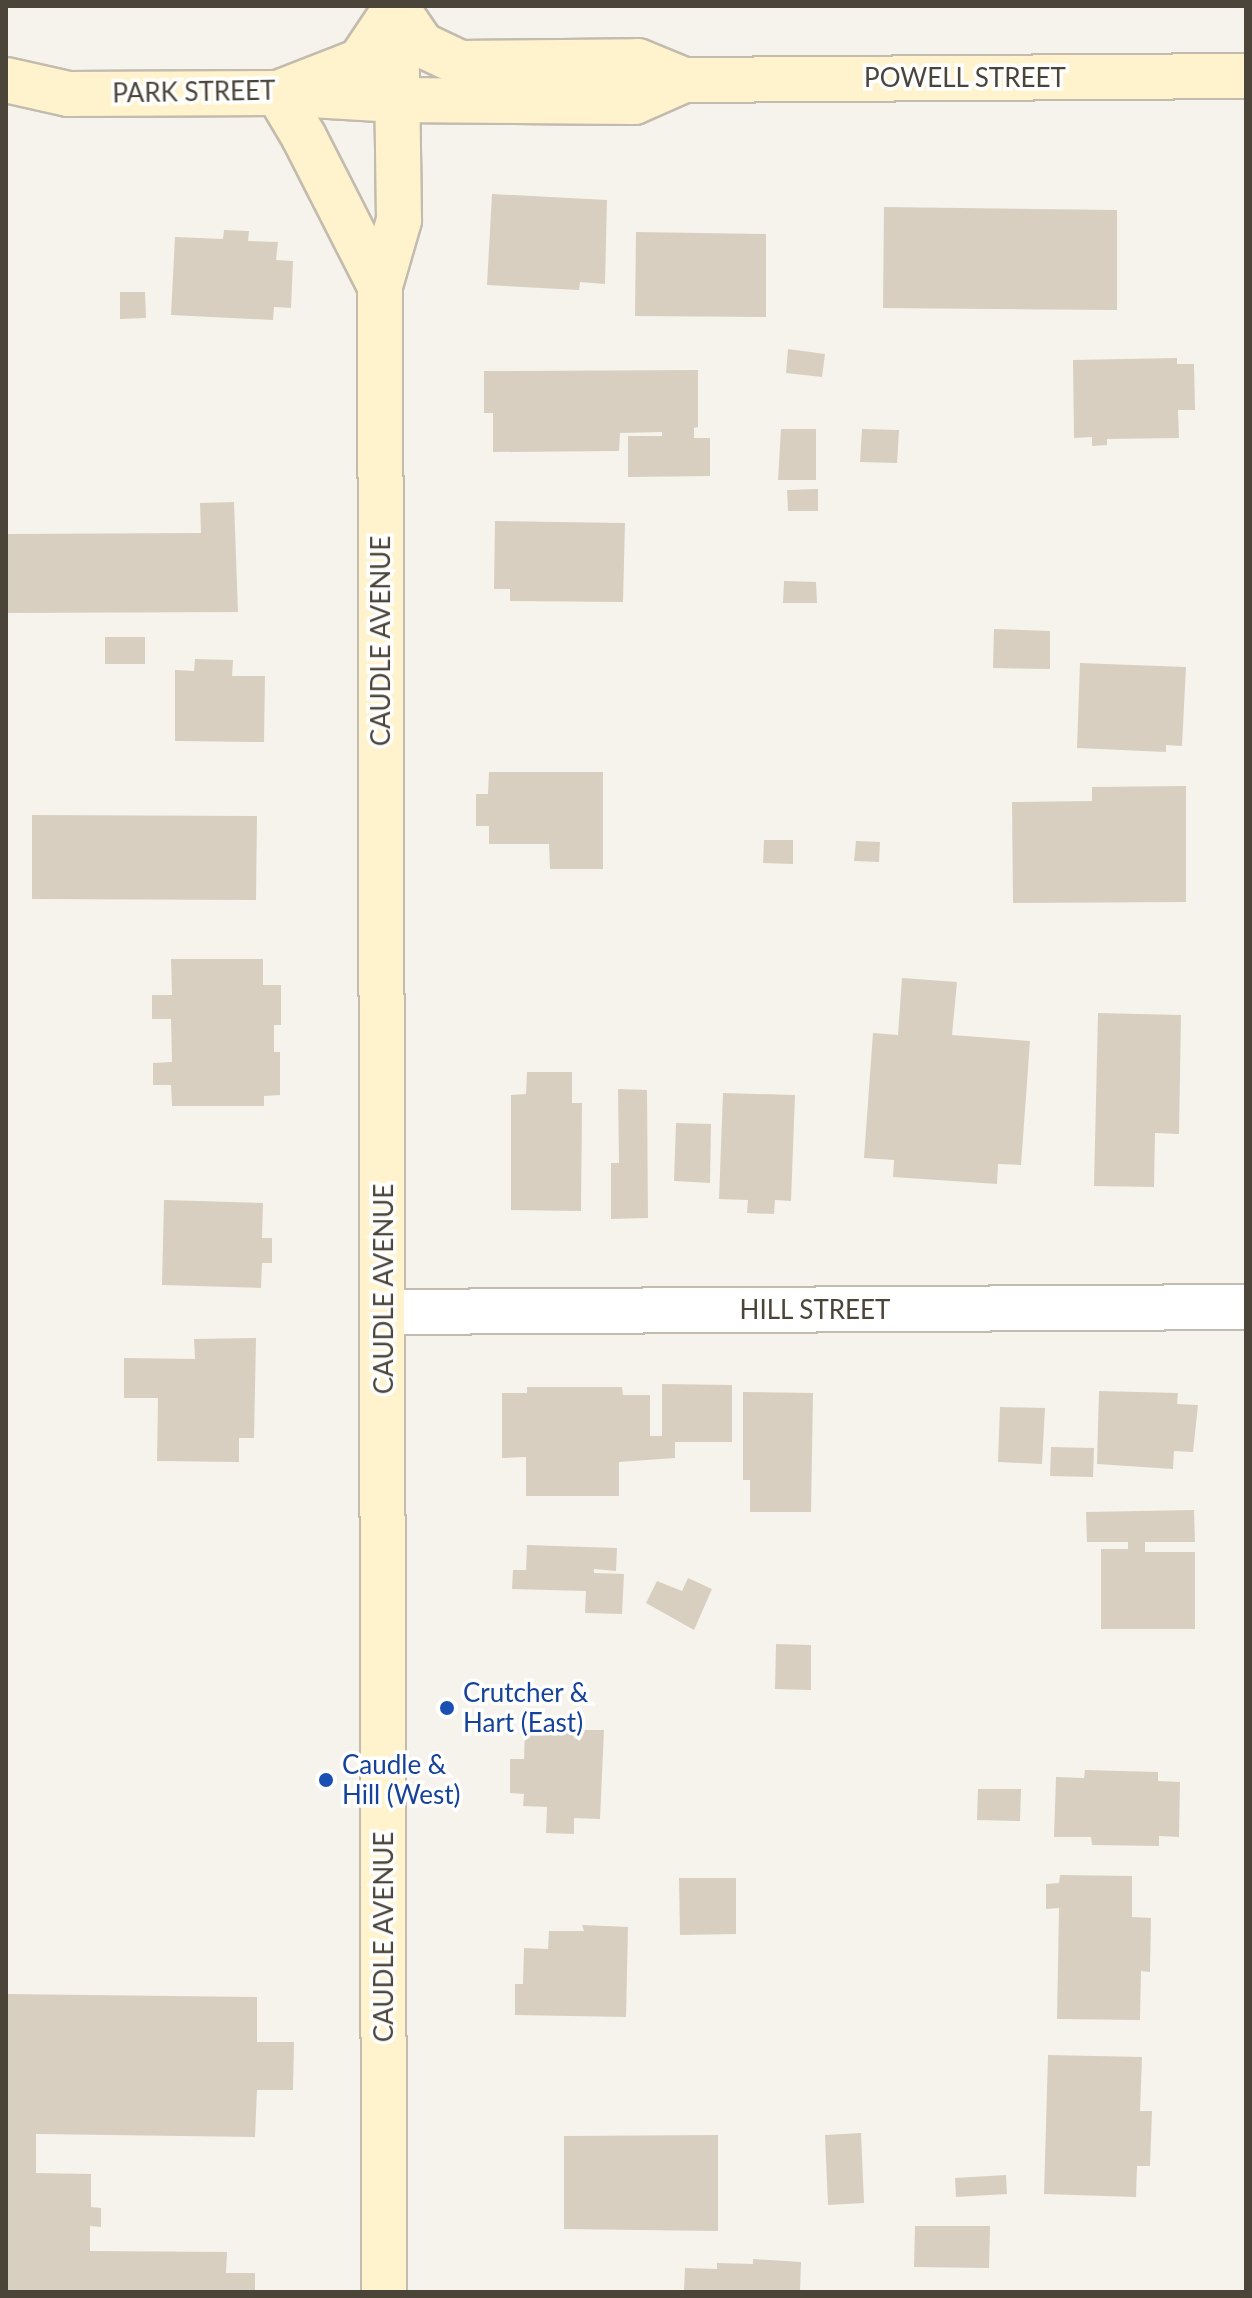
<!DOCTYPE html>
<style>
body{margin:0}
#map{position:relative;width:1252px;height:2298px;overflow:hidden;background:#f6f3ec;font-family:Lato,sans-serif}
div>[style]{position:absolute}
.building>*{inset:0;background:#d8cfc1}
.roads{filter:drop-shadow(2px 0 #c2bbae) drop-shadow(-2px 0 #c2bbae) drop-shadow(0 2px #c2bbae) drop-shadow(0 -2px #c2bbae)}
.street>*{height:44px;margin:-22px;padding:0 22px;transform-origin:22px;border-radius:22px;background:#fff}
.secondary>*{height:44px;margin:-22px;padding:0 22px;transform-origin:22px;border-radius:22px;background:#fff3cd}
.dots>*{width:22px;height:22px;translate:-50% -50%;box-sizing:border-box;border:4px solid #fff;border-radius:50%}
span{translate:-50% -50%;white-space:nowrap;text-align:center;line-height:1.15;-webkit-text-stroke:7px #fff;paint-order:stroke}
.street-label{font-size:26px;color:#4b4439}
.transit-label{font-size:26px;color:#164399}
.left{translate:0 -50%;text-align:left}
.frame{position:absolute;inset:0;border:8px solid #4b4439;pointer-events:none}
</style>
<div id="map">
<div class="building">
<div style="clip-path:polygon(492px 194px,607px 200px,605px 284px,580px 282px,579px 290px,487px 285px)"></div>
<div style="clip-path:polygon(884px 207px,1117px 210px,1117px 310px,883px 308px)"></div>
<div style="clip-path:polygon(224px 230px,249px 231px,248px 241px,278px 242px,276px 260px,293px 261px,291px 308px,274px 307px,273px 320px,171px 315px,175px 237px,223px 239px)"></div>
<div style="clip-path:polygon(636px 232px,766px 234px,766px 317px,635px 316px)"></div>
<div style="clip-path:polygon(120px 292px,145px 292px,146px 318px,120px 319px)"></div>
<div style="clip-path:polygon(788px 349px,825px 354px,822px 377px,786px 373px)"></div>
<div style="clip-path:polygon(1177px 358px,1177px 364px,1194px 364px,1195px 410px,1178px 410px,1179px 438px,1107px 439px,1107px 445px,1092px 446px,1092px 437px,1074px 438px,1073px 360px)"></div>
<div style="clip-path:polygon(698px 370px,698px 427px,694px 428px,694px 438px,710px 438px,710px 476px,628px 477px,628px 436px,662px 436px,662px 432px,620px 433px,619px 451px,493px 452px,493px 413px,484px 413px,484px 371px)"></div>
<div style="clip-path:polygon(781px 429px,816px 429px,816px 480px,778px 480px)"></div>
<div style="clip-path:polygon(862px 429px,899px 430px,897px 463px,860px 462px)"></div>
<div style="clip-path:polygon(818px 489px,818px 511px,788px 511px,787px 490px)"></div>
<div style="clip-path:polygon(234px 502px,238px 612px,6px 613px,6px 534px,201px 533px,200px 503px)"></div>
<div style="clip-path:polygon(495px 521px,625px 523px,623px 602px,510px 601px,510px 589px,494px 589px)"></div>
<div style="clip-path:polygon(784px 581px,816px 582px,817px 603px,783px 603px)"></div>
<div style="clip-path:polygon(994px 629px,1050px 631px,1050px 669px,993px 668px)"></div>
<div style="clip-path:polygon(105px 637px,145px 637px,145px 664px,105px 664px)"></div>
<div style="clip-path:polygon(195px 659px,233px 660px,232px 676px,265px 676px,264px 742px,175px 741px,175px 670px,194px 671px)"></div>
<div style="clip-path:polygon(1080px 663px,1186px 667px,1182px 746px,1166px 745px,1166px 752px,1077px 748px)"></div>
<div style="clip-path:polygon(489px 772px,603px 772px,603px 869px,550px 869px,549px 844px,489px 844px,489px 826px,476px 826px,476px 794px,488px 794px)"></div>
<div style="clip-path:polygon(1186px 786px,1186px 902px,1013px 903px,1012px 802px,1092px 801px,1092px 787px)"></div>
<div style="clip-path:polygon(32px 815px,257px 816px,256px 900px,32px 899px)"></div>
<div style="clip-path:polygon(764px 840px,793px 840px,793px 864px,763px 863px)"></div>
<div style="clip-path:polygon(856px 841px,880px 842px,879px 862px,854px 861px)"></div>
<div style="clip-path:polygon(171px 959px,263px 959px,263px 985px,281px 985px,281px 1025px,274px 1025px,274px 1052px,280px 1052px,280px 1095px,264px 1096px,264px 1106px,172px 1106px,171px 1085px,153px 1085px,153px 1063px,172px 1062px,171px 1019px,152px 1019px,152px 995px,172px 995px)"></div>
<div style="clip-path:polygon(902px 978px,957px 982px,952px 1035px,1030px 1041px,1021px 1165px,998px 1164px,997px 1184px,893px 1177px,894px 1160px,864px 1158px,873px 1033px,898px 1035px)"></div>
<div style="clip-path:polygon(1098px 1013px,1181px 1015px,1179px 1134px,1155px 1133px,1154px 1187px,1094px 1186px)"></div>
<div style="clip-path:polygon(527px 1072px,572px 1072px,572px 1103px,582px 1103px,581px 1211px,511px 1210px,511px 1095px,526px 1094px)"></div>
<div style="clip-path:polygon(618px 1089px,647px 1090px,648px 1218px,611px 1219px,611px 1163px,619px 1163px)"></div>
<div style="clip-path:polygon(723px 1093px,795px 1095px,791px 1201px,775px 1200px,774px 1214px,747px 1213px,748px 1200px,719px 1199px)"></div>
<div style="clip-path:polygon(676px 1123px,711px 1124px,710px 1183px,674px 1181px)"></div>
<div style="clip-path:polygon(164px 1200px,263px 1203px,262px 1238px,272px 1238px,272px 1263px,262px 1263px,261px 1288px,162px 1285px)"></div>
<div style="clip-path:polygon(256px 1338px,254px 1438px,239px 1438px,239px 1462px,157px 1461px,158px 1398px,124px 1398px,124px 1358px,195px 1359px,194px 1339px)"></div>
<div style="clip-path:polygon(662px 1384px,732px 1385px,732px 1442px,675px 1442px,675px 1458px,619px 1462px,619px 1496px,526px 1496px,526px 1457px,502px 1458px,502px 1393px,527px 1393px,527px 1387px,622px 1387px,623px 1395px,650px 1395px,650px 1436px,662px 1436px)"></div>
<div style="clip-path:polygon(1099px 1391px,1178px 1393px,1177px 1404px,1198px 1405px,1193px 1452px,1174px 1451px,1173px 1469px,1097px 1464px)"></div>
<div style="clip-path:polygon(743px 1392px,813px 1393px,811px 1512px,750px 1512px,750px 1480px,743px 1480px)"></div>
<div style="clip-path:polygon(1000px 1407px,1045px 1408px,1042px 1464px,998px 1462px)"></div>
<div style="clip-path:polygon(1051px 1447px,1094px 1448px,1093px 1477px,1050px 1476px)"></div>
<div style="clip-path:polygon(1194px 1510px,1195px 1542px,1145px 1542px,1145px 1552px,1195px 1552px,1195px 1629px,1101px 1629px,1101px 1549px,1128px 1549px,1128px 1542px,1087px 1542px,1086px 1512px)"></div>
<div style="clip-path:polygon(527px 1545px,617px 1548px,616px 1571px,594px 1569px,594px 1573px,624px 1574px,622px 1614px,585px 1613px,586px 1591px,512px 1589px,513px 1570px,526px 1570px)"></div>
<div style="clip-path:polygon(688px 1578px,712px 1589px,694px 1630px,646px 1603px,657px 1581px,682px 1591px)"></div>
<div style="clip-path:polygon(776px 1644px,811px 1645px,811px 1690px,775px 1689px)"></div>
<div style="clip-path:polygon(525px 1730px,604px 1730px,600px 1819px,574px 1818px,574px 1834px,546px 1833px,547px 1807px,523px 1806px,524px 1794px,510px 1793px,510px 1759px,524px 1759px)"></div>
<div style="clip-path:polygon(1085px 1770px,1158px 1772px,1158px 1781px,1180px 1782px,1179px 1837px,1159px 1836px,1159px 1846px,1092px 1845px,1091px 1837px,1054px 1837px,1056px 1777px,1084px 1778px)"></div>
<div style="clip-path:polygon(978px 1789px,1021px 1789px,1020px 1821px,977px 1820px)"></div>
<div style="clip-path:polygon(1060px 1875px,1132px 1876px,1132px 1917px,1151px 1918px,1150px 1972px,1141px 1971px,1140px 2020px,1057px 2019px,1059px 1908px,1046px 1909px,1046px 1884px,1059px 1883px)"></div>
<div style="clip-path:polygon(679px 1878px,736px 1878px,736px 1934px,680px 1935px)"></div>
<div style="clip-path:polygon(582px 1925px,628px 1927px,626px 2017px,515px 2015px,515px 1984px,523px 1984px,524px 1948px,548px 1949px,549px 1931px,584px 1931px)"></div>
<div style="clip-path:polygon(6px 1994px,257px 1997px,257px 2042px,294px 2042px,293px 2090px,257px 2090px,255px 2137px,36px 2134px,36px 2173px,91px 2174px,91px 2207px,101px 2208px,101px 2227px,90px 2226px,90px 2251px,227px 2252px,226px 2273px,255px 2273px,255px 2292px,6px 2292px)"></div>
<div style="clip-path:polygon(1048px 2055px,1142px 2057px,1140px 2111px,1152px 2111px,1150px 2166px,1137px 2166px,1136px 2197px,1044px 2194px)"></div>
<div style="clip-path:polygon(861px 2133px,864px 2203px,828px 2205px,825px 2135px)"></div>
<div style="clip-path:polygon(718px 2135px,718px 2231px,564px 2229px,564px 2136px)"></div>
<div style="clip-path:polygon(1006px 2175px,1007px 2194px,956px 2197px,955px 2178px)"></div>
<div style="clip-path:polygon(915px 2226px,990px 2226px,989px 2268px,914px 2267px)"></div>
<div style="clip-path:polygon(753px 2259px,801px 2262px,800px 2292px,684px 2291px,685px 2268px,717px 2269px,717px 2263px,753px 2264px)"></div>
</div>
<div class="roads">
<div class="street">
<div style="left:384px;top:1312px;width:862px;rotate:-0.33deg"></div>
</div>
<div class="secondary">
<div style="left:396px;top:7px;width:46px;rotate:55.6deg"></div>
<div style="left:422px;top:45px;width:42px;rotate:25.3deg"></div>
<div style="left:460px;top:63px;width:178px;rotate:-0.6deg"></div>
<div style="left:638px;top:61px;width:50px;rotate:22.4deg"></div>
<div style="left:684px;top:80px;width:562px;rotate:-0.41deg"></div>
<div style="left:6px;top:80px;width:64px;rotate:12.7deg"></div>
<div style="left:68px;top:94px;width:210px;rotate:-0.3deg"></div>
<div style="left:278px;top:93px;width:88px;rotate:-21.3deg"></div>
<div style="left:360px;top:61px;width:66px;rotate:-56.1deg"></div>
<div style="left:278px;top:93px;width:51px;rotate:59.4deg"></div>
<div style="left:304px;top:137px;width:167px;rotate:63deg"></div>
<div style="left:295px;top:94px;width:101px;rotate:3.4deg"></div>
<div style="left:396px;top:100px;width:238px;rotate:0.5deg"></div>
<div style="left:634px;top:102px;width:55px;rotate:-23.7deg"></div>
<div style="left:384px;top:2292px;width:2006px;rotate:-90.11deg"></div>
<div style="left:380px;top:286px;width:69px;rotate:-73.9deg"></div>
<div style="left:399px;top:220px;width:213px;rotate:-90.8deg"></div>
</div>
</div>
<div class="dots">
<div style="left:447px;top:1708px;background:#1a4fb4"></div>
<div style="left:326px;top:1780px;background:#1a4fb4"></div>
</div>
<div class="street-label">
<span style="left:965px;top:78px">POWELL STREET</span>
<span style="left:194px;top:92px;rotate:-1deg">PARK STREET</span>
<span style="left:381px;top:641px;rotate:-90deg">CAUDLE AVENUE</span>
<span style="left:384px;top:1289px;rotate:-90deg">CAUDLE AVENUE</span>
<span style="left:815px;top:1310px">HILL STREET</span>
<span style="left:384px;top:1937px;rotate:-90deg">CAUDLE AVENUE</span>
</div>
<div class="transit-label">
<span class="left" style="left:463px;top:1708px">Crutcher &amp;<br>Hart (East)</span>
<span class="left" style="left:342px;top:1780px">Caudle &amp;<br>Hill (West)</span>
</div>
<div class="frame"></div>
</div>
